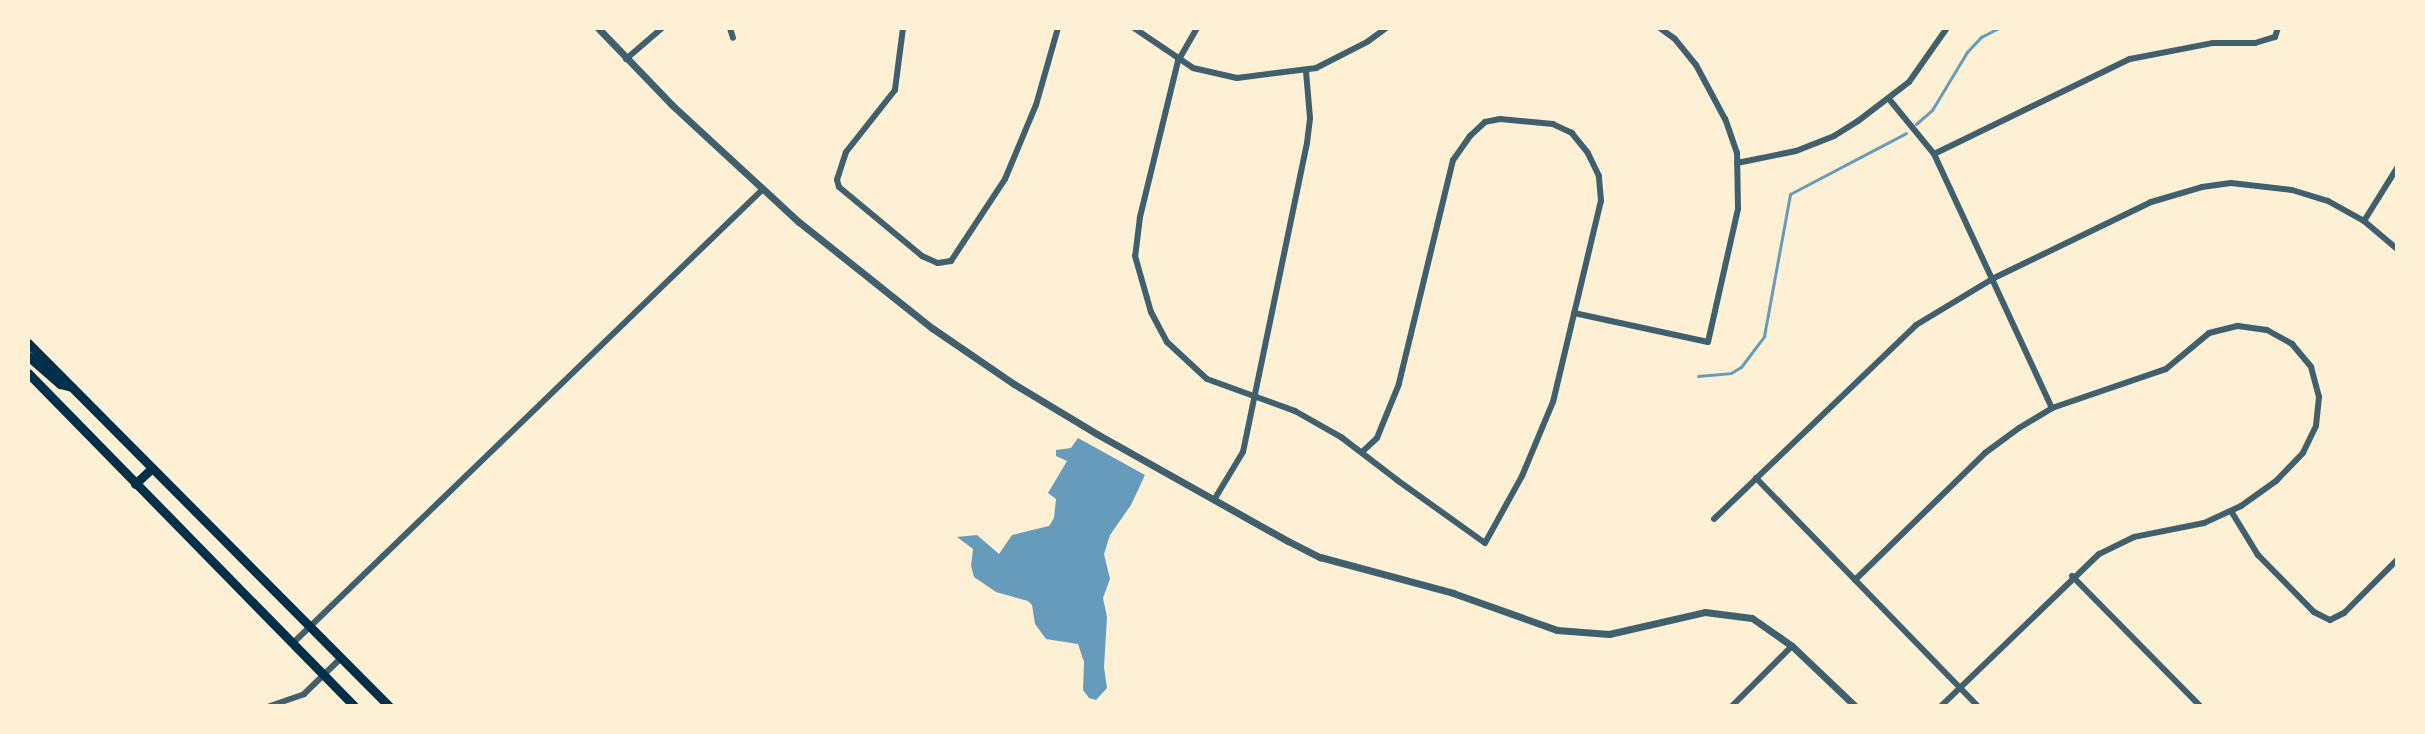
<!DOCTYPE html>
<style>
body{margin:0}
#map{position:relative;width:2425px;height:734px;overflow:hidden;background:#fdf0d5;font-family:Signika,sans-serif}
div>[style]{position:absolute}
.water>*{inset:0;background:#669bbc}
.stream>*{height:3px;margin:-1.5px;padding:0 1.5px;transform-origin:1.5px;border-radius:1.5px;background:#669bbc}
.minor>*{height:6px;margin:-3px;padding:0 3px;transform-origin:3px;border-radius:3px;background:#3f606c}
.tertiary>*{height:7px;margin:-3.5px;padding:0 3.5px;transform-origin:3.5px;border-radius:3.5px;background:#3f606c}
.primary>*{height:9px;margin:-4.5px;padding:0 4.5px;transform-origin:4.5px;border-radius:4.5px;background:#003049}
span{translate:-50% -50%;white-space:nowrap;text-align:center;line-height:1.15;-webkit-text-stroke:6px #fdf0d5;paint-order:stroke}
.frame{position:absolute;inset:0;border:30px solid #fdf0d5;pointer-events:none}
</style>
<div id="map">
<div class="water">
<div style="clip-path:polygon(1078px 438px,1145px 475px,1131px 505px,1110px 535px,1104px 554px,1110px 579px,1103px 598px,1107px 617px,1104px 667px,1107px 688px,1096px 700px,1089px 698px,1083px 690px,1084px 662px,1078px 644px,1046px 639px,1035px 624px,1032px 605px,1028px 601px,996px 592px,974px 577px,971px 566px,973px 549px,957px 537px,977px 535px,999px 554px,1012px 535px,1049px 526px,1054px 518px,1056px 499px,1048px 493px,1067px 461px,1056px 456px,1056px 450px,1071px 448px)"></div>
</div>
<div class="stream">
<div style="left:1916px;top:124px;width:21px;rotate:-41deg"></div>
<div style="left:1932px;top:110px;width:68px;rotate:-58.9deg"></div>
<div style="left:1967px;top:52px;width:21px;rotate:-47deg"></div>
<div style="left:1981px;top:37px;width:20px;rotate:-27deg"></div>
<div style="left:1698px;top:376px;width:33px;rotate:-5deg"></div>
<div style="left:1731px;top:373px;width:12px;rotate:-31deg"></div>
<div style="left:1741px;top:367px;width:39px;rotate:-53deg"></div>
<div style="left:1764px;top:336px;width:144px;rotate:-79.6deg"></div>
<div style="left:1790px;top:194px;width:131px;rotate:-27.7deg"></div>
</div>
<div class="minor">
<div style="left:730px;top:28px;width:10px;rotate:73deg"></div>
<div style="left:903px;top:28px;width:63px;rotate:97.4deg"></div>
<div style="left:895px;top:90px;width:79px;rotate:128.3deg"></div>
<div style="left:846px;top:152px;width:29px;rotate:108deg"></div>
<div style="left:837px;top:180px;width:7px;rotate:74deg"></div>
<div style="left:839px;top:187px;width:108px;rotate:39.7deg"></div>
<div style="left:922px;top:256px;width:17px;rotate:24deg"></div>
<div style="left:938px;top:263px;width:13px;rotate:-9deg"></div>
<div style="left:951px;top:261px;width:98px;rotate:-56.6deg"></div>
<div style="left:1005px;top:179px;width:80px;rotate:-67.3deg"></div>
<div style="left:1036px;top:105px;width:80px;rotate:-74.1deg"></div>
<div style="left:1134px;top:28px;width:71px;rotate:34.1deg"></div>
<div style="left:1193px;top:68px;width:45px;rotate:12.8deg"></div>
<div style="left:1237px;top:78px;width:80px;rotate:-7.2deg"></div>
<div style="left:1316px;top:68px;width:57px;rotate:-27deg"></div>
<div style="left:1367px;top:42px;width:24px;rotate:-36deg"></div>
<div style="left:1197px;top:28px;width:38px;rotate:120deg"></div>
<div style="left:1178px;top:61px;width:161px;rotate:103.7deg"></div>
<div style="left:1140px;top:217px;width:39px;rotate:97deg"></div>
<div style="left:1135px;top:256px;width:58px;rotate:74.1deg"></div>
<div style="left:1151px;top:312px;width:34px;rotate:62deg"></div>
<div style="left:1167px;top:342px;width:54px;rotate:42.8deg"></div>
<div style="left:1207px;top:379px;width:94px;rotate:20deg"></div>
<div style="left:1295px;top:411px;width:53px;rotate:29.5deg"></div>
<div style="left:1341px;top:437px;width:71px;rotate:37.5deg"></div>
<div style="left:1397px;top:480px;width:108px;rotate:35.6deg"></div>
<div style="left:1485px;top:543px;width:77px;rotate:-61.1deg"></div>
<div style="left:1522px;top:476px;width:80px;rotate:-67.3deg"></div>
<div style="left:1553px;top:402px;width:207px;rotate:-76.6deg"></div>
<div style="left:1601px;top:201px;width:25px;rotate:-95deg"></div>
<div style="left:1599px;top:176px;width:25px;rotate:-116deg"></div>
<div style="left:1588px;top:153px;width:26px;rotate:-129deg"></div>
<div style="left:1572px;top:133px;width:21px;rotate:-155deg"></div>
<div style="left:1553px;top:124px;width:53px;rotate:-174.6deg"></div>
<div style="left:1500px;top:119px;width:15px;rotate:169deg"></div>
<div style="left:1485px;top:122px;width:21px;rotate:137deg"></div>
<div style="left:1470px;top:136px;width:29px;rotate:125deg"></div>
<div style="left:1453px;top:160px;width:230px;rotate:103.6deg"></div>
<div style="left:1399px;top:384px;width:58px;rotate:112.2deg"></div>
<div style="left:1377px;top:438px;width:21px;rotate:137deg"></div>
<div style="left:626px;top:59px;width:48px;rotate:-40.7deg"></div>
<div style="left:1889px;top:99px;width:71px;rotate:50.7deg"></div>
<div style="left:1934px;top:154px;width:280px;rotate:65.1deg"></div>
<div style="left:1934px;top:154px;width:218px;rotate:-25.9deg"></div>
<div style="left:2130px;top:59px;width:85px;rotate:-10.9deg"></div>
<div style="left:2213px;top:43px;width:42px"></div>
<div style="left:2255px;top:43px;width:21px;rotate:-17deg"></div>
<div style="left:2275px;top:37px;width:9px;rotate:-72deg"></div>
<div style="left:1737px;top:163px;width:60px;rotate:-11.5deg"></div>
<div style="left:1796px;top:151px;width:41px;rotate:-21.5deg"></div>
<div style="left:1834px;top:136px;width:28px;rotate:-32deg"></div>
<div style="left:1858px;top:121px;width:64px;rotate:-37.4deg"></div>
<div style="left:1909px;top:82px;width:66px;rotate:-54.9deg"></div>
<div style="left:2364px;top:221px;width:62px;rotate:-58.1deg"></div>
<div style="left:1574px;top:313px;width:137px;rotate:12.2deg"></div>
<div style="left:1708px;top:342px;width:136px;rotate:-77.3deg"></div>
<div style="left:1738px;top:209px;width:56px;rotate:-91deg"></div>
<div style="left:1737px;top:153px;width:36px;rotate:-109deg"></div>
<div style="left:1725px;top:119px;width:61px;rotate:-118.2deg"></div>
<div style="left:1696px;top:65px;width:33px;rotate:-129deg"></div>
<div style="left:1675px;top:39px;width:19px;rotate:-144deg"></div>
<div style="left:1756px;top:478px;width:318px;rotate:45.8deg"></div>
<div style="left:1214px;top:500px;width:56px;rotate:-58.9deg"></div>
<div style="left:1243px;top:452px;width:316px;rotate:-78.3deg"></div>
<div style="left:1307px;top:143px;width:25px;rotate:-83deg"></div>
<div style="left:1310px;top:118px;width:47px;rotate:-94.9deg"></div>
<div style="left:2231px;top:511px;width:52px;rotate:58.5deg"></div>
<div style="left:2258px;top:555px;width:80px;rotate:45.5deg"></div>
<div style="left:2314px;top:612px;width:18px;rotate:27deg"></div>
<div style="left:2330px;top:620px;width:16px;rotate:-27deg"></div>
<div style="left:2344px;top:613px;width:75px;rotate:-45deg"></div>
<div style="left:1714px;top:519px;width:280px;rotate:-43.8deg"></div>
<div style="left:1916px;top:325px;width:91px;rotate:-31.1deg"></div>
<div style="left:1994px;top:278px;width:174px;rotate:-25.8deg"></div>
<div style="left:2151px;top:202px;width:53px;rotate:-16.4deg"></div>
<div style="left:2202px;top:187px;width:29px;rotate:-8deg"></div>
<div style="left:2231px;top:183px;width:61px;rotate:6.5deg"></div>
<div style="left:2292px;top:190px;width:38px;rotate:17deg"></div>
<div style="left:2328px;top:201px;width:41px;rotate:29.1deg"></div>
<div style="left:2364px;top:221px;width:43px;rotate:40.3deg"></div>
<div style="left:2072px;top:576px;width:182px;rotate:45.4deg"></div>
<div style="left:1855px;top:580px;width:182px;rotate:-44.3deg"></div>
<div style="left:1985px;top:453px;width:42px;rotate:-36.3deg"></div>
<div style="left:2019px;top:428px;width:39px;rotate:-31deg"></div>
<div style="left:2052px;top:408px;width:120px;rotate:-18.9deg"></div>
<div style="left:2166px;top:369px;width:56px;rotate:-39.9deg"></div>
<div style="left:2209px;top:333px;width:30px;rotate:-14deg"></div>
<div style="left:2238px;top:326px;width:29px;rotate:8deg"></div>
<div style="left:2267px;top:330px;width:29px;rotate:29deg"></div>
<div style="left:2292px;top:344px;width:30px;rotate:50deg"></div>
<div style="left:2311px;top:367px;width:31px;rotate:75deg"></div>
<div style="left:2319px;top:397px;width:29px;rotate:96deg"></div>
<div style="left:2316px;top:426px;width:30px;rotate:116deg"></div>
<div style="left:2303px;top:453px;width:39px;rotate:134deg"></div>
<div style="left:2276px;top:481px;width:43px;rotate:144.5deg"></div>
<div style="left:2241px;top:506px;width:41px;rotate:155.3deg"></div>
<div style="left:2204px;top:523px;width:71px;rotate:168.7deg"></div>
<div style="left:2134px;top:537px;width:39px;rotate:154deg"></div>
<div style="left:2099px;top:554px;width:219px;rotate:136.1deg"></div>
<div style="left:293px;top:643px;width:653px;rotate:-44.01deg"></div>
<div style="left:270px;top:706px;width:36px;rotate:-19deg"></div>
<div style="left:304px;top:694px;width:52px;rotate:-44.2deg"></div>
<div style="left:1732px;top:706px;width:85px;rotate:-45deg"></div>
</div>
<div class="tertiary">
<div style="left:598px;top:28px;width:107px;rotate:46.1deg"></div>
<div style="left:672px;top:105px;width:173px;rotate:42.7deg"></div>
<div style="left:799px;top:222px;width:170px;rotate:38.6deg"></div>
<div style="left:932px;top:328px;width:99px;rotate:34.3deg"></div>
<div style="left:1014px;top:384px;width:97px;rotate:31.1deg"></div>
<div style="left:1097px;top:434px;width:219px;rotate:29.3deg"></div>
<div style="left:1288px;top:541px;width:36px;rotate:27deg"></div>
<div style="left:1320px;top:557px;width:138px;rotate:15.1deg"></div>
<div style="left:1453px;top:593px;width:110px;rotate:19.6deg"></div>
<div style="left:1557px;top:630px;width:52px;rotate:4.4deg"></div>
<div style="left:1609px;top:634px;width:98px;rotate:-12.9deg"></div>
<div style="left:1705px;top:612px;width:47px;rotate:7.3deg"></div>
<div style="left:1752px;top:618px;width:49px;rotate:35deg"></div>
<div style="left:1792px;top:646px;width:87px;rotate:43.6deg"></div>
</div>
<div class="primary">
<div style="left:28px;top:343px;width:512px;rotate:45.16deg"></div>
<div style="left:28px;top:356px;width:43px;rotate:41.2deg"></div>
<div style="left:60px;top:384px;width:12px;rotate:14deg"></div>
<div style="left:28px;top:373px;width:466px;rotate:45.6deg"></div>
<div style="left:135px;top:484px;width:23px;rotate:-43deg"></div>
</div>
<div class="frame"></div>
</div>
